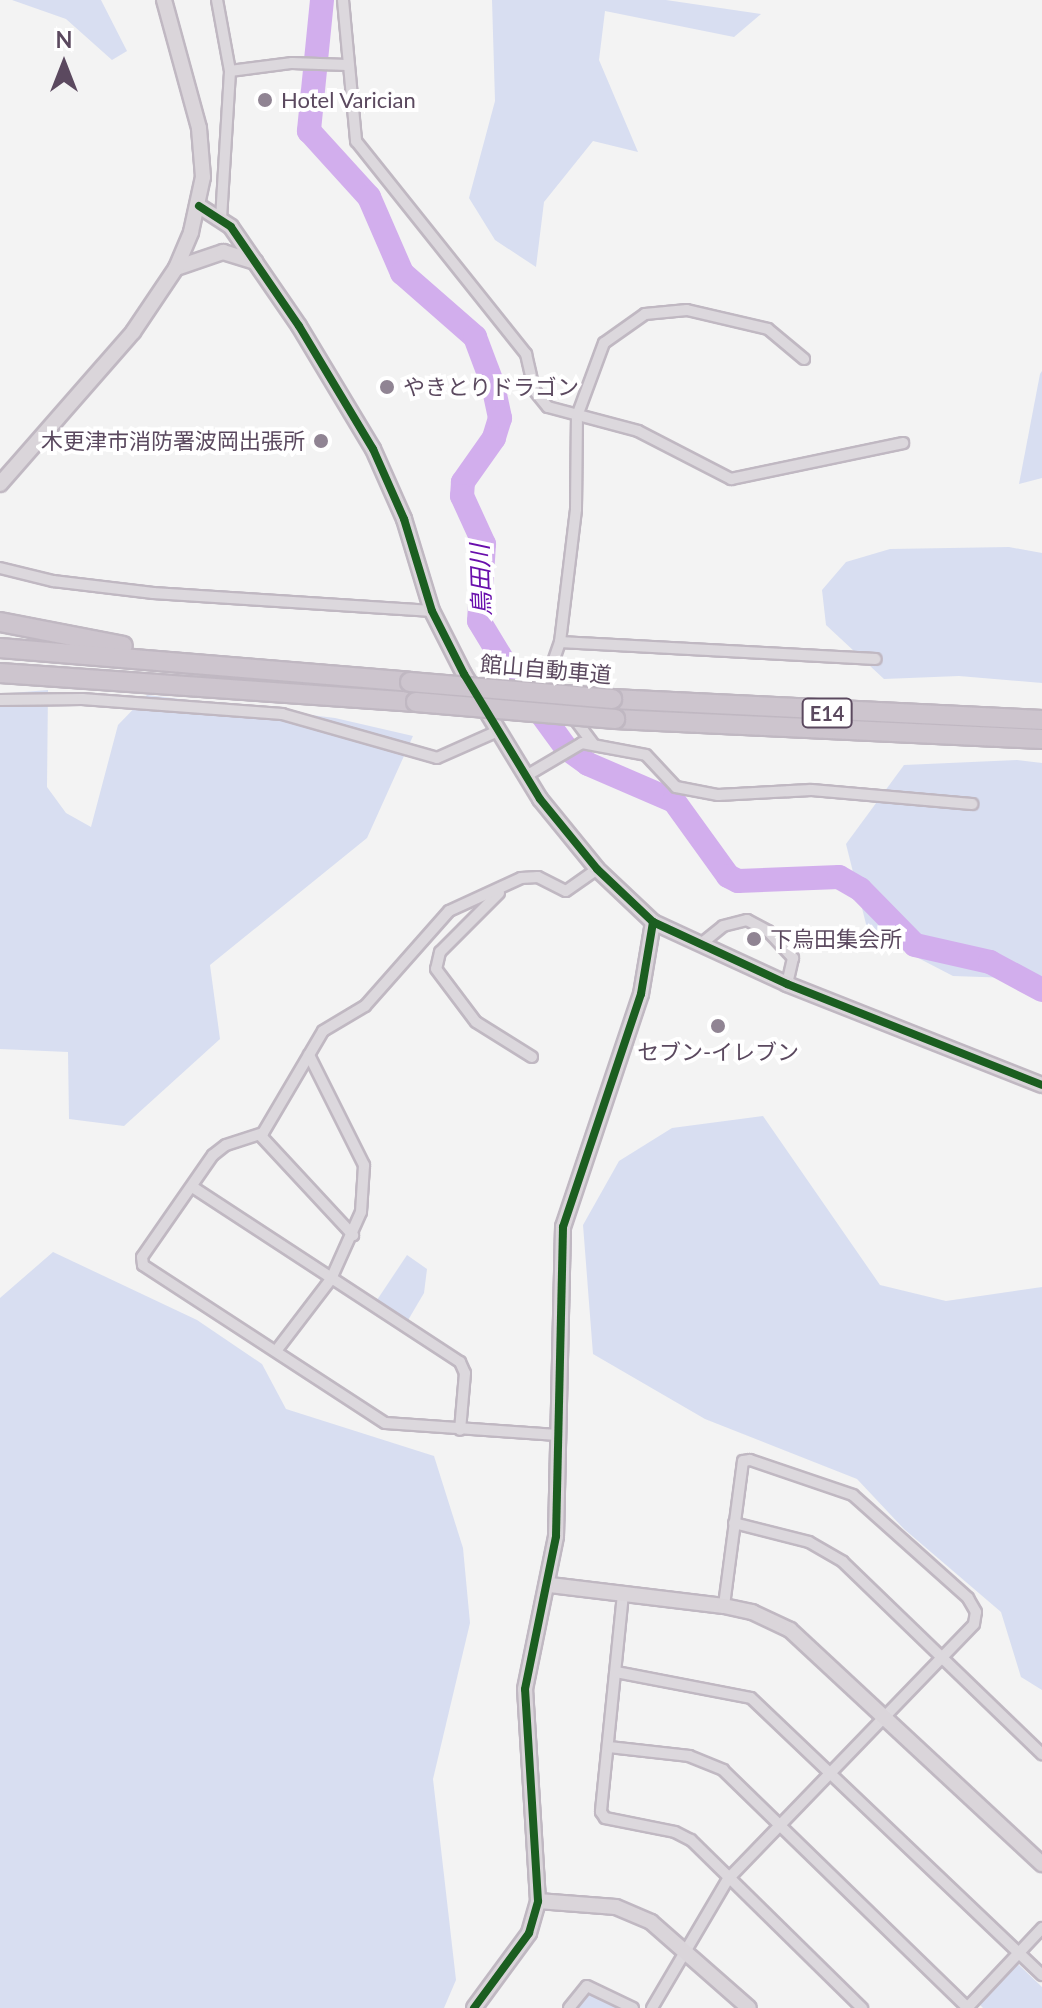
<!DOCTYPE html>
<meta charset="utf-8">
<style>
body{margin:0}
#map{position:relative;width:1042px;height:2008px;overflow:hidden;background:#f3f3f3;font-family:Lato,"Noto Sans JP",sans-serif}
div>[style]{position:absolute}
.green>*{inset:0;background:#d8def1}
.river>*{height:24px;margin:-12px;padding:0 12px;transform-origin:12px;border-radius:12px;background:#d2aeed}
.roads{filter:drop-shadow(2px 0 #c0b8c2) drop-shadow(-2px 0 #c0b8c2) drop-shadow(0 2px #c0b8c2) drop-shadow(0 -2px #c0b8c2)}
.street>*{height:10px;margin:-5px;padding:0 5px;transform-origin:5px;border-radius:5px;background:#dcd8dd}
.secondary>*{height:14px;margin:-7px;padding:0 7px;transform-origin:7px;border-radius:7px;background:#dad5da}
.highway>*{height:18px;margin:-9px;padding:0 9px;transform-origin:9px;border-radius:9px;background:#cdc5ce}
.bridges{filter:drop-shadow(2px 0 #c0b8c2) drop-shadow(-2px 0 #c0b8c2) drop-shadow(0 2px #c0b8c2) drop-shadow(0 -2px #c0b8c2)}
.highway-bridge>*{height:18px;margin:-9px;padding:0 9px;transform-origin:9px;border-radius:9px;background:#cdc5ce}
.cycleway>*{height:8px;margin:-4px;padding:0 4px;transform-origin:4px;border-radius:4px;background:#1b5e20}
.dots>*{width:22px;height:22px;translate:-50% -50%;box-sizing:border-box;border:4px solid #fff;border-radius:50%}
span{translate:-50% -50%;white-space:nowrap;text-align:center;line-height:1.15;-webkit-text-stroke:8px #fff;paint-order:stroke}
.shield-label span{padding:2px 6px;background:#fff;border:2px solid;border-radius:6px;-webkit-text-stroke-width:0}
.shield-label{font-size:20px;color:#5b495f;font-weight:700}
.poi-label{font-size:22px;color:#5b495f}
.left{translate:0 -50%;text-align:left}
.right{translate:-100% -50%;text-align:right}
.street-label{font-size:22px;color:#5b495f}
.water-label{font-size:24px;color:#690fac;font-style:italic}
.north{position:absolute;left:24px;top:24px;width:80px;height:80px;-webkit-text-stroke:6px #fff;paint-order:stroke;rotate:0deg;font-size:22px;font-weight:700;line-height:32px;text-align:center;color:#5b495f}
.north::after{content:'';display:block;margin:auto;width:28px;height:36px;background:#5b495f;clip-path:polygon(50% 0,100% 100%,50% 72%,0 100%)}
</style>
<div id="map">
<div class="green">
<div style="clip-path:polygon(12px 0,101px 0,127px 51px,112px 60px,66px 19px)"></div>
<div style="clip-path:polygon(492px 0,666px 0,761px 14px,734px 37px,605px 11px,599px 60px,638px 152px,593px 141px,544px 202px,536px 267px,495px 240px,469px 198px,495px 101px)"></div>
<div style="clip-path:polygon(1042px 371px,1042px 478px,1019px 484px,1040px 374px)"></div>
<div style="clip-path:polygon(1009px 547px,1042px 553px,1042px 683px,959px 676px,884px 679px,826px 625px,822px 590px,846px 562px,890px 549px)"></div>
<div style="clip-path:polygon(48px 690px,47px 787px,66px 813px,91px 827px,118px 725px,147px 695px,335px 718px,413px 736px,367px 838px,210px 965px,220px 1039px,124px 1126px,69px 1119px,68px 1052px,0 1049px,0 694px)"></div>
<div style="clip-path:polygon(1017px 760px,1042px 763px,1042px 979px,953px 976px,868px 932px,846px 844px,904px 765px)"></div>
<div style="clip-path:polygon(763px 1116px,880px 1285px,946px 1301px,1042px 1287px,1042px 1690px,1021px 1677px,1001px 1612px,904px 1529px,857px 1479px,705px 1419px,593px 1354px,583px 1225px,619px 1161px,672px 1128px)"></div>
<div style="clip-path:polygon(53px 1252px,197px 1320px,262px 1364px,286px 1409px,434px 1456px,463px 1548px,470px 1623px,433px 1779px,456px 1980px,444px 2008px,0 2008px,0 1298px)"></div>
<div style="clip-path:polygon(407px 1255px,427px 1269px,424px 1293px,404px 1327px,373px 1306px)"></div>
<div style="clip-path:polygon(1018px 1964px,1042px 1987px,1042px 2008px,983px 2008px,979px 2004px)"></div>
<div style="clip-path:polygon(587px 1986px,632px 2008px,574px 2008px)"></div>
</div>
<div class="river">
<div style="left:322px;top:0;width:132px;rotate:95.7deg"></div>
<div style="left:309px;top:131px;width:89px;rotate:47.7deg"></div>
<div style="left:369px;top:197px;width:83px;rotate:66.5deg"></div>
<div style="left:402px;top:273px;width:97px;rotate:41.2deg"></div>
<div style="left:475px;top:337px;width:51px;rotate:69.4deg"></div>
<div style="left:493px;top:385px;width:34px;rotate:78deg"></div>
<div style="left:500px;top:418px;width:21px;rotate:107deg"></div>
<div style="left:494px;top:438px;width:54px;rotate:125.2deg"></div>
<div style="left:463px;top:482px;width:14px;rotate:94deg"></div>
<div style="left:462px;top:496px;width:53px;rotate:65.4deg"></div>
<div style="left:484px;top:544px;width:77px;rotate:93.7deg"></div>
<div style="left:479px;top:621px;width:54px;rotate:58.7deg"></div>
<div style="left:507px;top:667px;width:100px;rotate:53.9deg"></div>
<div style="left:566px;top:748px;width:27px;rotate:36deg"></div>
<div style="left:588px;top:764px;width:94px;rotate:23.3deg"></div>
<div style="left:674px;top:801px;width:92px;rotate:54.2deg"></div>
<div style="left:728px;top:876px;width:11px;rotate:27deg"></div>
<div style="left:738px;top:881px;width:101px;rotate:-2.3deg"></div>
<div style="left:839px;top:877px;width:24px;rotate:30deg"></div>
<div style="left:860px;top:889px;width:78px;rotate:45.5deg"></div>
<div style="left:915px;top:945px;width:77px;rotate:12.8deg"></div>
<div style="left:990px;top:962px;width:59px;rotate:28.3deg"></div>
</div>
<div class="roads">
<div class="street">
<div style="left:217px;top:0;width:72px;rotate:79.6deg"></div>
<div style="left:343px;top:0;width:142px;rotate:84.7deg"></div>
<div style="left:356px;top:141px;width:273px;rotate:51.4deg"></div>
<div style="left:526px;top:354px;width:37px;rotate:77deg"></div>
<div style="left:534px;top:390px;width:22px;rotate:51deg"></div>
<div style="left:548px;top:407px;width:93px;rotate:14.9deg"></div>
<div style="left:638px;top:431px;width:105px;rotate:27.3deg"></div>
<div style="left:731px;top:479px;width:176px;rotate:-11.8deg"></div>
<div style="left:221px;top:219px;width:148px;rotate:-86.5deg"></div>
<div style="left:230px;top:71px;width:63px;rotate:-7.4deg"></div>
<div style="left:292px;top:63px;width:55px;rotate:2.1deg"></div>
<div style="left:0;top:568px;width:55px;rotate:13.8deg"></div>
<div style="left:53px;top:581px;width:101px;rotate:6.8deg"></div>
<div style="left:153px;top:593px;width:280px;rotate:3.7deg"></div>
<div style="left:560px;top:642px;width:316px;rotate:3.1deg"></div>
<div style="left:0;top:700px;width:82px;rotate:-0.7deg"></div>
<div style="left:82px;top:699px;width:201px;rotate:4.3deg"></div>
<div style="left:282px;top:714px;width:161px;rotate:15.8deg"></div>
<div style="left:437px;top:758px;width:67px;rotate:-23.9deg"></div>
<div style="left:594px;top:745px;width:44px;rotate:-126.6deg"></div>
<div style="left:568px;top:710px;width:45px;rotate:-112deg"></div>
<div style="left:551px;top:668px;width:28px;rotate:-71deg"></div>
<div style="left:560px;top:642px;width:134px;rotate:-83.1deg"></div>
<div style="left:576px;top:509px;width:93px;rotate:-89.4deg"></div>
<div style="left:577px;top:416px;width:78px;rotate:-69.7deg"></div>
<div style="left:604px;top:343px;width:50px;rotate:-35.3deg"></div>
<div style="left:645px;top:314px;width:42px;rotate:-5.4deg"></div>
<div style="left:687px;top:310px;width:83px;rotate:13.2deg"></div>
<div style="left:768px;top:329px;width:47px;rotate:39.8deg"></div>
<div style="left:526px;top:776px;width:65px;rotate:-30.5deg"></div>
<div style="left:582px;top:743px;width:65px;rotate:10.6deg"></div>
<div style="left:646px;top:755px;width:44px;rotate:46.8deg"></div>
<div style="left:676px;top:787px;width:43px;rotate:10.8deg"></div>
<div style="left:718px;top:795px;width:93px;rotate:-3.1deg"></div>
<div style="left:811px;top:790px;width:162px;rotate:5deg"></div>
<div style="left:499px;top:893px;width:83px;rotate:135deg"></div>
<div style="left:440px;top:952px;width:17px;rotate:103deg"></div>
<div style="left:436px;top:969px;width:66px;rotate:53deg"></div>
<div style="left:476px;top:1022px;width:66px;rotate:32deg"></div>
<div style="left:701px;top:944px;width:28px;rotate:-39deg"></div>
<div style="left:723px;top:926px;width:25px;rotate:-14deg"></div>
<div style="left:747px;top:920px;width:24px;rotate:28deg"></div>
<div style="left:768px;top:931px;width:37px;rotate:47deg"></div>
<div style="left:793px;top:958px;width:27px;rotate:103deg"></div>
<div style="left:260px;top:1135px;width:137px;rotate:47.1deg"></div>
<div style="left:194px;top:1188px;width:318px;rotate:33.2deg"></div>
<div style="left:460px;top:1362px;width:12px;rotate:66deg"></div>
<div style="left:465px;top:1373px;width:57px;rotate:95deg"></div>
<div style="left:276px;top:1351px;width:91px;rotate:-52.6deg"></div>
<div style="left:331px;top:1279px;width:73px;rotate:-65.9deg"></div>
<div style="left:361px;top:1212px;width:47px;rotate:-86.3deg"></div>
<div style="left:364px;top:1165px;width:123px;rotate:-116.6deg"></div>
<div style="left:557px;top:1435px;width:172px;rotate:-176deg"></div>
<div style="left:385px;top:1423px;width:289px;rotate:-146.9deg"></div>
<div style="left:143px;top:1265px;width:8px;rotate:-97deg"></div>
<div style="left:142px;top:1257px;width:124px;rotate:-55.2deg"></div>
<div style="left:213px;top:1155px;width:16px;rotate:-38deg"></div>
<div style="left:226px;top:1145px;width:39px;rotate:-18deg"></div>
<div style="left:263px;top:1133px;width:118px;rotate:-59.5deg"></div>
<div style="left:323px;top:1031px;width:49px;rotate:-30.8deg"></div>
<div style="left:365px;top:1006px;width:127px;rotate:-48.5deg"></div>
<div style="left:449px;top:911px;width:79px;rotate:-24.6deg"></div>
<div style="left:521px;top:878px;width:17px;rotate:-3deg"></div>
<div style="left:538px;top:877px;width:31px;rotate:27deg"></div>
<div style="left:566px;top:891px;width:38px;rotate:-35deg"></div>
<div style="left:734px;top:1523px;width:77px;rotate:14.2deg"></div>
<div style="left:809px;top:1542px;width:39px;rotate:30deg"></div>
<div style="left:843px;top:1562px;width:277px;rotate:44deg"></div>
<div style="left:623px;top:1594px;width:219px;rotate:95.8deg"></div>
<div style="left:601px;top:1812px;width:7px;rotate:56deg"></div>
<div style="left:605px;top:1818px;width:71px;rotate:11.3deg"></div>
<div style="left:675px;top:1832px;width:18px;rotate:27deg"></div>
<div style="left:691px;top:1840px;width:240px;rotate:44.5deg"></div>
<div style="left:616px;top:1672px;width:137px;rotate:10.9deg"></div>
<div style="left:751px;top:1698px;width:402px;rotate:43.6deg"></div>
<div style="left:609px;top:1747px;width:81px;rotate:6.4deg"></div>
<div style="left:689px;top:1756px;width:37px;rotate:22deg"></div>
<div style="left:723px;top:1770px;width:342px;rotate:44.2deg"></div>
<div style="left:569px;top:2008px;width:28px;rotate:-51deg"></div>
<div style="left:587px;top:1986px;width:51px;rotate:25.6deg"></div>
<div style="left:652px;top:2008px;width:150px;rotate:-59.5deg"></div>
<div style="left:728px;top:1879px;width:354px;rotate:-46deg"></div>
<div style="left:974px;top:1624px;width:12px;rotate:-81deg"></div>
<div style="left:976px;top:1612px;width:16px;rotate:-120deg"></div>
<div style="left:968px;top:1598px;width:154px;rotate:-138.2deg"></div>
<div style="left:853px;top:1495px;width:109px;rotate:-161.2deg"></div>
<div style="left:750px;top:1460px;width:7px;rotate:172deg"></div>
<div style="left:743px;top:1461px;width:146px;rotate:97.5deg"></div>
<div style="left:967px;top:2008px;width:110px;rotate:-46.8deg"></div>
</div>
<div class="secondary">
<div style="left:199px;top:206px;width:38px;rotate:33deg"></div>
<div style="left:231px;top:227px;width:120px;rotate:55.5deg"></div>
<div style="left:299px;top:326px;width:144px;rotate:59deg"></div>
<div style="left:373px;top:449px;width:77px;rotate:66.1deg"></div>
<div style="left:404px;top:519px;width:96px;rotate:73.1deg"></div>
<div style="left:432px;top:611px;width:71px;rotate:63.1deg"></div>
<div style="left:464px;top:674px;width:146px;rotate:58.7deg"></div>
<div style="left:540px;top:799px;width:90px;rotate:50.8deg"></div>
<div style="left:597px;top:869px;width:77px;rotate:43.4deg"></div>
<div style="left:653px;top:922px;width:148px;rotate:24.8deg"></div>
<div style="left:787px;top:984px;width:274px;rotate:21.6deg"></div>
<div style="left:176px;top:268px;width:50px;rotate:-18.8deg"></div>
<div style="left:223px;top:252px;width:34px;rotate:17deg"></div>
<div style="left:0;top:484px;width:202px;rotate:-48.8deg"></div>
<div style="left:133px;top:332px;width:77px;rotate:-56.1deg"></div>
<div style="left:176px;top:268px;width:39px;rotate:-67deg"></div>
<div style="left:191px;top:232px;width:56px;rotate:-77.7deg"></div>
<div style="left:203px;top:177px;width:49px;rotate:-94.7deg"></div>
<div style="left:199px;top:128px;width:133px;rotate:-105.3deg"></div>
<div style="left:550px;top:1585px;width:175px;rotate:6.9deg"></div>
<div style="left:724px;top:1606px;width:29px;rotate:12deg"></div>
<div style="left:752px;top:1612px;width:42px;rotate:25.3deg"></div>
<div style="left:790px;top:1630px;width:344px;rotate:42.9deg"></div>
<div style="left:538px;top:1901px;width:78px;rotate:4.4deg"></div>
<div style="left:616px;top:1907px;width:38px;rotate:23deg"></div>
<div style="left:651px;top:1922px;width:130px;rotate:41.3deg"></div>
<div style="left:474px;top:2008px;width:93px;rotate:-53.7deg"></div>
<div style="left:529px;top:1933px;width:33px;rotate:-74deg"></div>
<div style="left:538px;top:1901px;width:212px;rotate:-93.5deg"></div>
<div style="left:525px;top:1689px;width:156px;rotate:-78.5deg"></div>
<div style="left:556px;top:1536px;width:309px;rotate:-88.7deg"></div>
<div style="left:563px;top:1227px;width:246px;rotate:-71.5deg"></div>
<div style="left:641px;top:994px;width:73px;rotate:-80.5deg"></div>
</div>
<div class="highway">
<div style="left:0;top:622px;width:125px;rotate:11deg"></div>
<div style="left:0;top:648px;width:411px;rotate:4.7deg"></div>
<div style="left:0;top:673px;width:417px;rotate:4deg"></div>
<div style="left:612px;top:699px;width:431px;rotate:2.8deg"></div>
<div style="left:615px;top:719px;width:427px;rotate:2.7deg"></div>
</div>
</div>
<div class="bridges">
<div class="highway-bridge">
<div style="left:410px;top:682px;width:203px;rotate:4.8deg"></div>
<div style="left:416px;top:702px;width:200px;rotate:4.9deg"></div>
</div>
</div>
<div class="cycleway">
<div style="left:199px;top:206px;width:38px;rotate:33deg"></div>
<div style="left:231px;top:227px;width:120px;rotate:55.5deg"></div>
<div style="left:299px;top:326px;width:144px;rotate:59deg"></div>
<div style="left:373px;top:449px;width:77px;rotate:66.1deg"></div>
<div style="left:404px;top:519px;width:96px;rotate:73.1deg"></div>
<div style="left:432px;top:611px;width:71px;rotate:63.1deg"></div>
<div style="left:464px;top:674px;width:146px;rotate:58.7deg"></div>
<div style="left:540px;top:799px;width:90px;rotate:50.8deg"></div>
<div style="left:597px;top:869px;width:77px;rotate:43.4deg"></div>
<div style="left:653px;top:922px;width:148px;rotate:24.8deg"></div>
<div style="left:787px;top:984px;width:274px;rotate:21.6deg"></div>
<div style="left:474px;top:2008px;width:93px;rotate:-53.7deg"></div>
<div style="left:529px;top:1933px;width:33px;rotate:-74deg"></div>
<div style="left:538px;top:1901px;width:212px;rotate:-93.5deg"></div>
<div style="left:525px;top:1689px;width:156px;rotate:-78.5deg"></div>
<div style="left:556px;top:1536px;width:309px;rotate:-88.7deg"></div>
<div style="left:563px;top:1227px;width:246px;rotate:-71.5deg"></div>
<div style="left:641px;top:994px;width:73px;rotate:-80.5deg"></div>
</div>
<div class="dots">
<div style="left:265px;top:100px;background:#908493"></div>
<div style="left:387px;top:387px;background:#908493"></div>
<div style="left:321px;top:441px;background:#908493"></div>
<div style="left:754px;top:939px;background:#908493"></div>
<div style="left:718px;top:1026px;background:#908493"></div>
</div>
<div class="shield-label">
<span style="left:827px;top:713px">E14</span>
</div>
<div class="poi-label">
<span class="left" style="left:281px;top:100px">Hotel Varician</span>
<span class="left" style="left:403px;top:387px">やきとりドラゴン</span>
<span class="right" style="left:305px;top:441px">木更津市消防署波岡出張所</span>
<span class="left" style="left:770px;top:939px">下烏田集会所</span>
<span style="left:718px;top:1052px">セブン-イレブン</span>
</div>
<div class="street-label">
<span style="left:546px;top:669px;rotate:5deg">館山自動車道</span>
</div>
<div class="water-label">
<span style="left:480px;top:580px;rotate:-92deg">鳥田川</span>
</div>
<div class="north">N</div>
</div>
